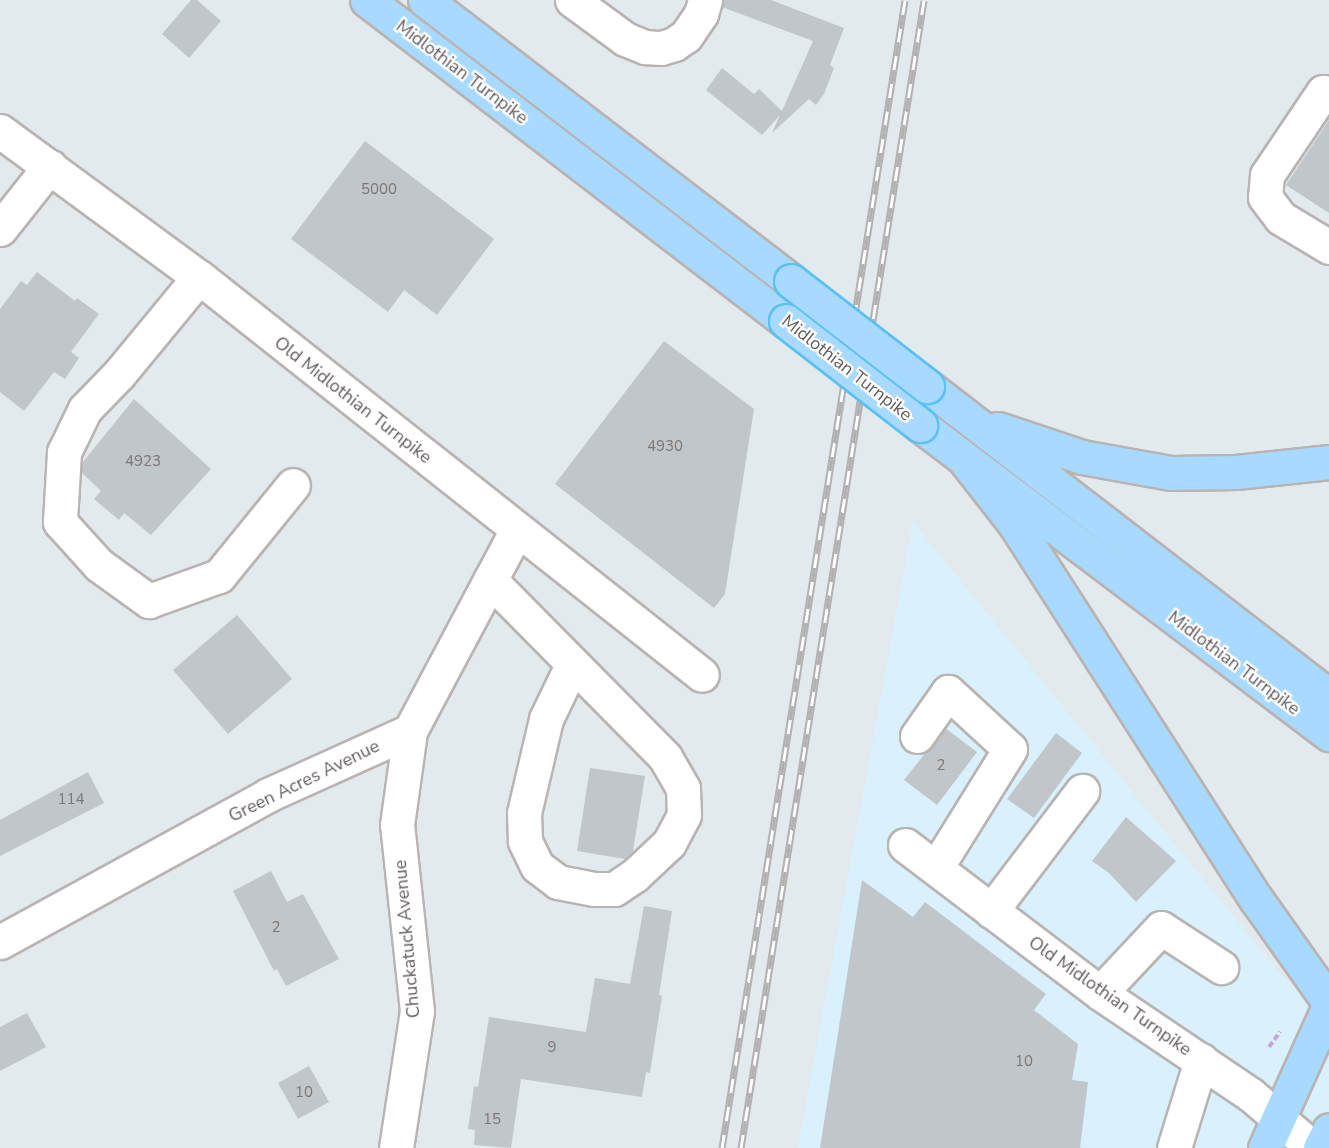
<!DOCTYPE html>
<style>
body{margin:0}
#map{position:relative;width:1329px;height:1148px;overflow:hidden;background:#e3eaee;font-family:"Nunito Sans",sans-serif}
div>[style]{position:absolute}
.commercial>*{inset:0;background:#d9f0fd}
.building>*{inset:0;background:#c0c6c9}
.path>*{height:4px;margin-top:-2px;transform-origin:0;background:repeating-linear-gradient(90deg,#d0a3d7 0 6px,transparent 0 9px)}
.roads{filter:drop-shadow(2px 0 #b9b3b1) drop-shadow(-2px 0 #b9b3b1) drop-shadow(0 2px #b9b3b1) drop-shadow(0 -2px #b9b3b1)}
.minor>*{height:33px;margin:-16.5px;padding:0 16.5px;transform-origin:16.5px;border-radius:16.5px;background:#fff}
.major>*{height:33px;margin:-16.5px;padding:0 16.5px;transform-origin:16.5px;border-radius:16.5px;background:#a8d9fe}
.rail>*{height:7px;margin-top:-3.5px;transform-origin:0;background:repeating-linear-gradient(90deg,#fff 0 14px,#b2b0b0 0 28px);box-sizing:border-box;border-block:2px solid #b2b0b0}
.bridges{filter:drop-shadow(2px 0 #5bc1f0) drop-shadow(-2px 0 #5bc1f0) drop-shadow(0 2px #5bc1f0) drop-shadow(0 -2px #5bc1f0)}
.major-bridge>*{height:33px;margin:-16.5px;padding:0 16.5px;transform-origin:16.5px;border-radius:16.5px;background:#a8d9fe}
span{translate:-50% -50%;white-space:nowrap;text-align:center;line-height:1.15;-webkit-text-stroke:4.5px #fff;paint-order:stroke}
.number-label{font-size:15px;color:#7b7777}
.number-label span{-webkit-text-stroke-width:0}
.street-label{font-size:18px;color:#645d5c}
</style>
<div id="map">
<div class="commercial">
<div style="clip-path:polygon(913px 522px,1285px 980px,1329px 1014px,1329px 1148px,798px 1148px)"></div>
</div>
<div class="building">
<div style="clip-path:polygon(191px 0,197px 0,221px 21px,189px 58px,162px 34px)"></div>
<div style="clip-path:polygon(723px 0,771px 0,844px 28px,830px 65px,834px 68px,824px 94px,816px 105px,809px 99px,772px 133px,780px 115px,762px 135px,706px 90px,722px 68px,754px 94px,759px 89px,782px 111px,813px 41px,722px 7px)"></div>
<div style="clip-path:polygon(1329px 120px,1329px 213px,1286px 185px)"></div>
<div style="clip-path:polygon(365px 141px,494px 239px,437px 315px,404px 290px,388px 312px,291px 239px)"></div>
<div style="clip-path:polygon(37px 272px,75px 301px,77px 298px,99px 314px,71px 352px,79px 358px,65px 379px,54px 372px,24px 411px,0 392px,0 309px,21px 281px,27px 285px)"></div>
<div style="clip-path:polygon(664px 341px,754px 409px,725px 594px,714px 608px,555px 484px)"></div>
<div style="clip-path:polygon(134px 399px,211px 469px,151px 535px,124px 513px,119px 520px,94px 499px,101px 491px,82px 473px,82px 463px)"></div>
<div style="clip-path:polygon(237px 615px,292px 679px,228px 734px,173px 670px)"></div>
<div style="clip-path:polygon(945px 728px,977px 752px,937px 805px,904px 780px)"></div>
<div style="clip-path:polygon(1056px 733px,1082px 753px,1034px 818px,1007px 799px)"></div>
<div style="clip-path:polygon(590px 768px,645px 776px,633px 851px,625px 859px,577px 851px)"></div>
<div style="clip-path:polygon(88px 772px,104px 803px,0 856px,0 820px)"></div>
<div style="clip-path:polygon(1126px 817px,1176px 861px,1136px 902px,1109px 873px,1092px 861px)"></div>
<div style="clip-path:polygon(271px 871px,287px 902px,303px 894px,339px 959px,286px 986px,277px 969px,274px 971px,233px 891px)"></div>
<div style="clip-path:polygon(862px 880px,913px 917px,925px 902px,1046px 994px,1034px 1010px,1078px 1044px,1072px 1080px,1088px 1082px,1080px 1148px,820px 1148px)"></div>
<div style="clip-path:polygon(644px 906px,672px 911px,659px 995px,662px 996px,650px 1073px,646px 1072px,642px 1097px,521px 1079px,511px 1148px,474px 1145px,475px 1130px,468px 1129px,474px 1086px,478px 1087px,489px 1017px,586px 1032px,595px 978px,630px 984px)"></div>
<div style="clip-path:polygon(27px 1013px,46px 1047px,0 1071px,0 1027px)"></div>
<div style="clip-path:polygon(309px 1066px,329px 1102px,298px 1119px,278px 1083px)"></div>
</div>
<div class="path">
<div style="left:1269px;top:1047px;width:19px;rotate:-54deg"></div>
</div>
<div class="roads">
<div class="minor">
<div style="left:572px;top:0;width:66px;rotate:36.3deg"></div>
<div style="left:625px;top:39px;width:22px;rotate:22deg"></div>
<div style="left:645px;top:47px;width:16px;rotate:4deg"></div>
<div style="left:661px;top:48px;width:14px;rotate:-17deg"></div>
<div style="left:674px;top:44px;width:14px;rotate:-34deg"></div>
<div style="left:686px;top:36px;width:27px;rotate:-56deg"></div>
<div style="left:701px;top:14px;width:15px;rotate:-74deg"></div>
<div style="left:1329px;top:93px;width:6px;rotate:-171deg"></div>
<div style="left:1323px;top:92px;width:100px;rotate:124deg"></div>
<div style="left:1267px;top:175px;width:22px;rotate:95deg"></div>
<div style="left:1265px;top:197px;width:26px;rotate:53deg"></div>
<div style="left:1281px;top:218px;width:56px;rotate:31.1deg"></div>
<div style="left:0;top:131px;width:247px;rotate:36.3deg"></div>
<div style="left:199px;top:277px;width:641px;rotate:38.35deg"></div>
<div style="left:0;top:229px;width:80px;rotate:-51.6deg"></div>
<div style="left:199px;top:277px;width:126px;rotate:129.5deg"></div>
<div style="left:119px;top:374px;width:49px;rotate:134.2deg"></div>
<div style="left:85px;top:409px;width:48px;rotate:116deg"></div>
<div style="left:64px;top:452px;width:70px;rotate:93.3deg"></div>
<div style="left:60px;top:522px;width:58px;rotate:47.8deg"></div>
<div style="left:99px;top:565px;width:62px;rotate:35.8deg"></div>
<div style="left:149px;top:601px;width:74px;rotate:-19.7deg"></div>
<div style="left:219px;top:576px;width:117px;rotate:-50.9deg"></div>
<div style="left:490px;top:580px;width:249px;rotate:45.3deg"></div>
<div style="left:665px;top:757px;width:36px;rotate:60deg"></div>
<div style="left:683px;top:788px;width:27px;rotate:88deg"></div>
<div style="left:684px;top:815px;width:32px;rotate:118deg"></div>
<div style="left:669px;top:843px;width:47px;rotate:136.7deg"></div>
<div style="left:635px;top:875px;width:25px;rotate:146deg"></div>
<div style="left:614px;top:889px;width:20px;rotate:180deg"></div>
<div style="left:594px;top:889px;width:37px;rotate:-169deg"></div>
<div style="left:558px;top:882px;width:26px;rotate:-143deg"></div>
<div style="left:537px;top:866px;width:28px;rotate:-116deg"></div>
<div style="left:525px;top:841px;width:28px;rotate:-92deg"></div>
<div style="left:524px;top:813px;width:97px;rotate:-76.8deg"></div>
<div style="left:546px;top:719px;width:60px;rotate:-64.3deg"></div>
<div style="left:917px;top:736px;width:54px;rotate:-54.8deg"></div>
<div style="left:948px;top:692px;width:84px;rotate:42.6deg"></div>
<div style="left:1010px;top:749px;width:140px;rotate:121.9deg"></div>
<div style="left:905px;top:845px;width:245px;rotate:37.2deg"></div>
<div style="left:1100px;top:993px;width:181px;rotate:34deg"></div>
<div style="left:1250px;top:1094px;width:83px;rotate:40.6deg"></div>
<div style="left:991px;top:911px;width:151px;rotate:-52.8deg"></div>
<div style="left:0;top:942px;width:306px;rotate:-28.7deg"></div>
<div style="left:268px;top:795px;width:156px;rotate:-24.3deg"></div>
<div style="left:410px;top:731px;width:228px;rotate:-62deg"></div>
<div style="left:1100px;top:993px;width:89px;rotate:-46.8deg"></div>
<div style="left:1161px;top:928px;width:72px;rotate:33deg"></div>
<div style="left:396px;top:1148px;width:139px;rotate:-81.3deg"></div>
<div style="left:417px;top:1011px;width:187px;rotate:-96.1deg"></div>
<div style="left:397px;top:825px;width:95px;rotate:-82.1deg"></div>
<div style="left:1174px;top:1148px;width:92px;rotate:-72.9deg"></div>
</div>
<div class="major">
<div style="left:367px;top:0;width:528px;rotate:37.46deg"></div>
<div style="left:425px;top:0;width:461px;rotate:37.5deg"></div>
<div style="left:927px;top:386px;width:508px;rotate:37.64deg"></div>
<div style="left:920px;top:425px;width:513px;rotate:37.07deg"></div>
<div style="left:998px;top:429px;width:89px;rotate:18.4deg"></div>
<div style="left:1082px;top:457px;width:90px;rotate:10.2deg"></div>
<div style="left:1171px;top:473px;width:65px;rotate:-0.9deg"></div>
<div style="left:1236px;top:472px;width:94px;rotate:-6.1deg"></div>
<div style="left:965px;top:460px;width:81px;rotate:52deg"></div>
<div style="left:1015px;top:524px;width:446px;rotate:57.3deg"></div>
<div style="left:1256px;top:899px;width:126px;rotate:54.7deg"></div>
<div style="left:1265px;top:1148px;width:156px;rotate:-65.7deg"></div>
<div style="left:1320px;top:1148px;width:20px;rotate:-63deg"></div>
</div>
</div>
<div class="rail">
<div style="left:722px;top:1148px;width:1162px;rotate:-80.94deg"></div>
<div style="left:741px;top:1148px;width:1162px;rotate:-80.94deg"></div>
</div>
<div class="bridges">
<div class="major-bridge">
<div style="left:791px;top:281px;width:172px;rotate:37.7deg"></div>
<div style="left:786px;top:321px;width:170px;rotate:37.8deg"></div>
</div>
</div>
<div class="number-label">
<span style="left:379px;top:190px">5000</span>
<span style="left:665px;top:447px">4930</span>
<span style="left:143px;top:462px">4923</span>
<span style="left:941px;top:766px">2</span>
<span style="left:71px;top:800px">114</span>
<span style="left:276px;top:928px">2</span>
<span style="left:552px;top:1048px">9</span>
<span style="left:1024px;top:1062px">10</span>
<span style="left:304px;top:1093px">10</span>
<span style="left:492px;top:1120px">15</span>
</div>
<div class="street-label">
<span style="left:462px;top:72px;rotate:37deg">Midlothian Turnpike</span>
<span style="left:847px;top:368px;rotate:38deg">Midlothian Turnpike</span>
<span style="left:353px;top:400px;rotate:38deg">Old Midlothian Turnpike</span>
<span style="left:1234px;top:663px;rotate:37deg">Midlothian Turnpike</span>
<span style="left:304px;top:781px;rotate:-26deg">Green Acres Avenue</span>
<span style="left:407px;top:939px;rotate:-95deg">Chuckatuck Avenue</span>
<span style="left:1110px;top:996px;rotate:35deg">Old Midlothian Turnpike</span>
</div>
</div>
